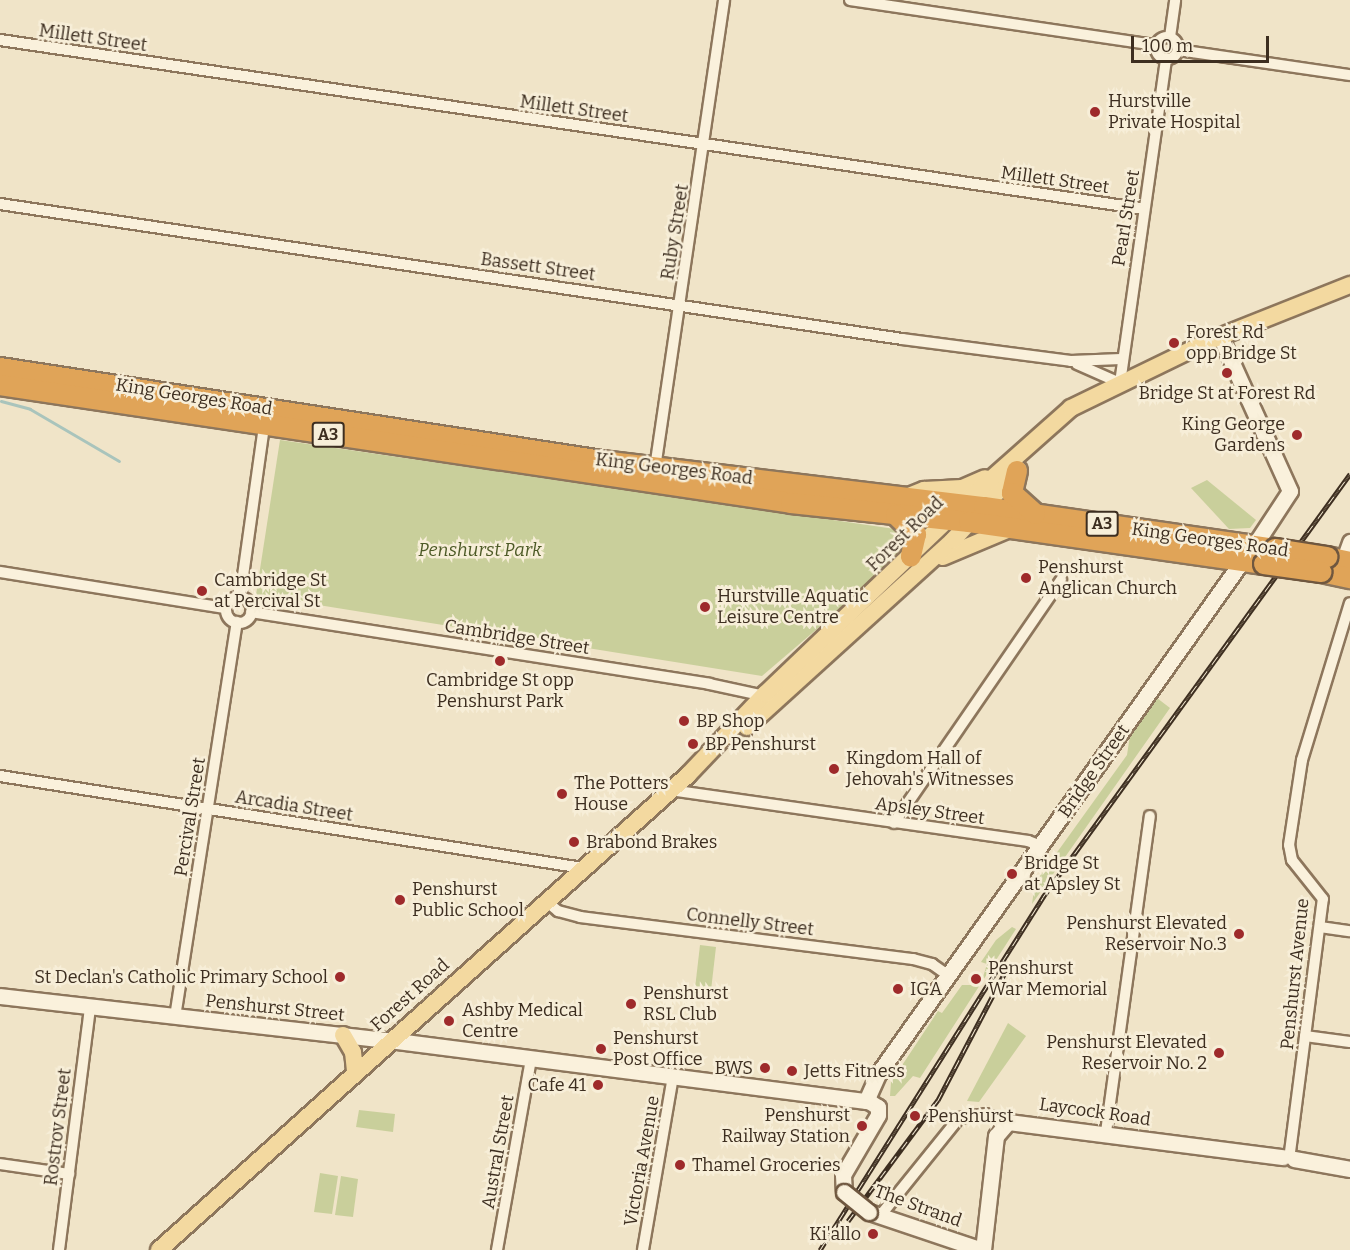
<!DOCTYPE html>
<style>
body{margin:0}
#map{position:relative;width:1350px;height:1250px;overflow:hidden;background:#f0e4c8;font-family:Bitter,serif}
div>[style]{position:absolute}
.green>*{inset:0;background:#c9cf9b}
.stream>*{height:3px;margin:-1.5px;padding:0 1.5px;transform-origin:1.5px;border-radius:1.5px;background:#a9c4bc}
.roads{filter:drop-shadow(2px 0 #8d765c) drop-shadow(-2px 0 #8d765c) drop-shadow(0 2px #8d765c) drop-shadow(0 -2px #8d765c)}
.street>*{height:10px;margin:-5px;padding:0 5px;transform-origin:5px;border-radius:5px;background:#faf1dc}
.street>.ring{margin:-5px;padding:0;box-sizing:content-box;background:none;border:10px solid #faf1dc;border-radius:50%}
.secondary>*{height:15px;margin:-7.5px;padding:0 7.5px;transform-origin:7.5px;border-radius:7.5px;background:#faf1dc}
.primary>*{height:16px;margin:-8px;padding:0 8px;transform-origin:8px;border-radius:8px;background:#f3d9a0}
.highway>*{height:20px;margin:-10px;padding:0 10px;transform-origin:10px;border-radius:10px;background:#e0a458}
.rail>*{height:5px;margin-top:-2.5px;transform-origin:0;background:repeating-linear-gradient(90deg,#f7eed8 0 9px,#3d2e20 0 18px);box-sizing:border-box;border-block:2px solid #3d2e20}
.bridges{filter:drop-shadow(2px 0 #6f573f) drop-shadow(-2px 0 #6f573f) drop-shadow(0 2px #6f573f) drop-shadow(0 -2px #6f573f)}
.secondary-bridge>*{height:15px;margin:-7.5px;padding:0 7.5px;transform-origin:7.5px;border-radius:7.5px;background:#faf1dc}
.highway-bridge>*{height:20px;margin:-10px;padding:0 10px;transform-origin:10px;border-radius:10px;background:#e0a458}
.dots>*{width:16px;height:16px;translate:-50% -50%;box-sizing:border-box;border:3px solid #f7eed8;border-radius:50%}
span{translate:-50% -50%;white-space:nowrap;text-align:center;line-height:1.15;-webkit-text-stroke:5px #f7eed8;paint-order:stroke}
.shield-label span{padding:2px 4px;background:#f7eed8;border:2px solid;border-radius:4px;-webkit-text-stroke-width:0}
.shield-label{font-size:16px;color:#3d2e20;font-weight:700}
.street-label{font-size:18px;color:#3d2e20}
.poi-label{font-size:18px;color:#3d2e20}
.left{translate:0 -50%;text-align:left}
.right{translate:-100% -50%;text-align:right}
.park-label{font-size:18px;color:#4d5a26;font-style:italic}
.scale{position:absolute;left:1131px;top:36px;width:138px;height:27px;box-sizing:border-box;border:3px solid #3d2e20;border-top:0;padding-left:8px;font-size:18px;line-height:21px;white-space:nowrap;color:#3d2e20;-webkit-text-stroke:4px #f7eed8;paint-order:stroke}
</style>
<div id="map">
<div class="green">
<div style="clip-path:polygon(280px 440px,895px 529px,907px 537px,904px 551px,886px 570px,762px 676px,256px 595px)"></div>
<div style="clip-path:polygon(1207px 480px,1256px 520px,1250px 528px,1229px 529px,1191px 488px)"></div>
<div style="clip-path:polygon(1157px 698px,1170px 708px,1032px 904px,1035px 883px,1127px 755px,1131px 729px)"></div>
<div style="clip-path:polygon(1012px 927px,1016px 929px,920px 1078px,913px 1076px,895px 1096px,890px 1096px,891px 1082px,938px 1011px,942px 1013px,962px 985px,973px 985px,983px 977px,987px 964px,981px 962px,996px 940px)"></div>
<div style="clip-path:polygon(700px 945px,716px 947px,710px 999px,694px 997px)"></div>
<div style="clip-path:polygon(1008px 1023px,1026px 1036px,979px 1102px,967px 1101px)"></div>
<div style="clip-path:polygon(359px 1110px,395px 1114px,393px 1132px,356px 1127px)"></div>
<div style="clip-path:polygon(320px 1173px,338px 1176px,332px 1214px,314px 1212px)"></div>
<div style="clip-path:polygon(341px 1176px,358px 1179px,353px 1217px,335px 1215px)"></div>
</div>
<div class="stream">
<div style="left:1px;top:401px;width:30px;rotate:15deg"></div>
<div style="left:30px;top:409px;width:103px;rotate:30.3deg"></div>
</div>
<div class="roads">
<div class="street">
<div style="left:850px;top:0;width:309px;rotate:8.4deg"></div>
<div class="ring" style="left:1156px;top:37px;width:12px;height:12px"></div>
<div style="left:1170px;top:37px;width:37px;rotate:-82deg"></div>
<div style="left:0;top:40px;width:1156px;rotate:8.4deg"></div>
<div style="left:1178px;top:50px;width:174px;rotate:8.3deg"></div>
<div style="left:0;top:204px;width:912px;rotate:8.51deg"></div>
<div style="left:902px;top:339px;width:170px;rotate:7.4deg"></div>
<div style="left:1071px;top:361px;width:50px;rotate:-2.3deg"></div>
<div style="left:1077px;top:364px;width:47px;rotate:23.8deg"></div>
<div style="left:1120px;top:383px;width:327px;rotate:-81.9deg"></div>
<div style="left:655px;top:468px;width:473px;rotate:-81.6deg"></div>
<div style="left:0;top:572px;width:229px;rotate:9.1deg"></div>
<div style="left:240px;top:597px;width:173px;rotate:-82deg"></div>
<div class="ring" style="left:226px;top:597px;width:16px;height:16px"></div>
<div style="left:251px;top:612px;width:464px;rotate:8.9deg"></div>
<div style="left:709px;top:684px;width:61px;rotate:12.2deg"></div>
<div style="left:0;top:776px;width:590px;rotate:8.97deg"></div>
<div style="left:670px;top:790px;width:362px;rotate:8.1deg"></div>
<div style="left:1028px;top:841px;width:14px;rotate:21deg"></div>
<div style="left:894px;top:823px;width:295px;rotate:-55.5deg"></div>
<div style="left:546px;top:901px;width:16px;rotate:40deg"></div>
<div style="left:558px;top:911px;width:23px;rotate:15deg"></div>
<div style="left:580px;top:917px;width:336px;rotate:7.2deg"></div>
<div style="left:913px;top:959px;width:20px;rotate:15deg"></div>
<div style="left:932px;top:964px;width:21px;rotate:35deg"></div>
<div style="left:1320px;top:927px;width:30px;rotate:8deg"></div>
<div style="left:175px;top:1017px;width:400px;rotate:-81.1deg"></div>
<div style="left:1305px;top:1036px;width:45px;rotate:7.6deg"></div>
<div style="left:1106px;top:1132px;width:319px;rotate:-82.1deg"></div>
<div style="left:1290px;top:1152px;width:255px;rotate:-82.6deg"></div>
<div style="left:1323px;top:899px;width:50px;rotate:-128.5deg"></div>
<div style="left:1292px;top:860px;width:15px;rotate:-101deg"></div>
<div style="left:1289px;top:845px;width:86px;rotate:-81.3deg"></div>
<div style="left:1302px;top:760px;width:164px;rotate:-73deg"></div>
<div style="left:0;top:1164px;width:70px;rotate:8.2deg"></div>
<div style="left:880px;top:1216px;width:126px;rotate:-51.1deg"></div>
<div style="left:959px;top:1118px;width:27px;rotate:-8deg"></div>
<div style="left:986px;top:1114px;width:21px;rotate:25deg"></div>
<div style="left:59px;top:1250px;width:244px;rotate:-82.7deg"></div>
<div style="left:497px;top:1250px;width:194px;rotate:-79.9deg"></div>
<div style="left:643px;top:1250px;width:176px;rotate:-80.2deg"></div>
</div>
<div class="secondary">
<div style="left:1220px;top:336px;width:170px;rotate:65.7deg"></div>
<div style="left:1290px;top:491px;width:66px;rotate:123.2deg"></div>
<div style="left:1340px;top:570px;width:30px;rotate:-70deg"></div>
<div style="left:0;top:996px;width:391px;rotate:6.5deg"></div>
<div style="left:389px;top:1040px;width:485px;rotate:7.3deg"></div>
<div style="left:870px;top:1102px;width:9px;rotate:32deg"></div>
<div style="left:878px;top:1107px;width:8px;rotate:90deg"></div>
<div style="left:878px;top:1115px;width:69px;rotate:120.3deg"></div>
<div style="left:843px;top:1175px;width:17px;rotate:87deg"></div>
<div style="left:866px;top:1101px;width:30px;rotate:-66deg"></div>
<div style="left:878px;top:1074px;width:629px;rotate:-54.64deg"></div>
<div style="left:1294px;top:1159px;width:57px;rotate:10.1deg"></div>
<div style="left:869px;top:1212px;width:119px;rotate:18.6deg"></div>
<div style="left:983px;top:1250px;width:115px;rotate:-83.5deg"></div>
<div style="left:996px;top:1136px;width:18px;rotate:-49deg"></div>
<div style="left:1008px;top:1122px;width:277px;rotate:7.3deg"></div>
</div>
<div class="primary">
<div style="left:904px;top:498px;width:22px;rotate:-22deg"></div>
<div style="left:924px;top:490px;width:38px;rotate:-3deg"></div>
<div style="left:962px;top:488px;width:25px;rotate:-23deg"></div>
<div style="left:943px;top:557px;width:75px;rotate:-22.8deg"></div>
<div style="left:747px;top:727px;width:278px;rotate:-42.2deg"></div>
<div style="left:953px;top:540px;width:96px;rotate:-47.1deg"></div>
<div style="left:343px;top:1035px;width:20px;rotate:60deg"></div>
<div style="left:353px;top:1052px;width:19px;rotate:84deg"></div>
<div style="left:159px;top:1250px;width:711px;rotate:-41.92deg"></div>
<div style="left:688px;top:775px;width:112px;rotate:-46.5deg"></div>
<div style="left:765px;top:694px;width:286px;rotate:-43.7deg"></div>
<div style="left:972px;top:496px;width:132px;rotate:-41.6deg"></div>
<div style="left:1071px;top:408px;width:153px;rotate:-25.9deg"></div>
<div style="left:1209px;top:341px;width:152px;rotate:-21.7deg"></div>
</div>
<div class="highway">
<div style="left:0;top:368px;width:609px;rotate:8.78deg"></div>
<div style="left:602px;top:461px;width:385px;rotate:6.9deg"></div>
<div style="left:984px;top:507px;width:294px;rotate:8.2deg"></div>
<div style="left:0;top:385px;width:800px;rotate:8.48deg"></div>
<div style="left:791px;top:503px;width:179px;rotate:6.1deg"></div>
<div style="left:969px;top:522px;width:298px;rotate:8.1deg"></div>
<div style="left:1017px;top:471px;width:23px;rotate:103deg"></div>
<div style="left:1012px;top:493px;width:31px;rotate:42deg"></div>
<div style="left:896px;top:515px;width:28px;rotate:44deg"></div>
<div style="left:916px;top:534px;width:23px;rotate:103deg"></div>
<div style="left:1327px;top:557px;width:24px;rotate:12deg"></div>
<div style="left:1321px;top:572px;width:30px;rotate:12deg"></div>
</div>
</div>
<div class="rail">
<div style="left:848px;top:1221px;width:151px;rotate:-53.4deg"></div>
<div style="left:938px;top:1100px;width:153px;rotate:-62.3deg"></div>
<div style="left:820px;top:1250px;width:418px;rotate:-57.7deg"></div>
<div style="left:1043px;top:897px;width:523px;rotate:-54.03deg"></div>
</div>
<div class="bridges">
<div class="secondary-bridge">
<div style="left:844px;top:1192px;width:32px;rotate:39deg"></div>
</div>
<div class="highway-bridge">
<div style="left:1275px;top:549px;width:53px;rotate:8.7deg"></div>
<div style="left:1264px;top:564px;width:58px;rotate:8deg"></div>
</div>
</div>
<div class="dots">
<div style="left:1095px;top:112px;background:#9e2a2b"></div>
<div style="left:1174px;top:343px;background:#9e2a2b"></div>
<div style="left:1227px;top:373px;background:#9e2a2b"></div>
<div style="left:1297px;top:435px;background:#9e2a2b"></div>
<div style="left:1026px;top:578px;background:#9e2a2b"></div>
<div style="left:202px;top:591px;background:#9e2a2b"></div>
<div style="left:705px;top:607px;background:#9e2a2b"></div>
<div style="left:500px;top:661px;background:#9e2a2b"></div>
<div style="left:684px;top:721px;background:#9e2a2b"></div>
<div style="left:693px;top:744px;background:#9e2a2b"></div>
<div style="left:834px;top:769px;background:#9e2a2b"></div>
<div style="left:562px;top:794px;background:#9e2a2b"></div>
<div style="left:574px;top:842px;background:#9e2a2b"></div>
<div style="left:1012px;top:874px;background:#9e2a2b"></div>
<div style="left:400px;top:900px;background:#9e2a2b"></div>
<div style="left:1239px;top:934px;background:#9e2a2b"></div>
<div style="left:340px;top:977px;background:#9e2a2b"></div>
<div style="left:976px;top:979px;background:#9e2a2b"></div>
<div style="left:898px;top:989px;background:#9e2a2b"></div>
<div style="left:631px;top:1004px;background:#9e2a2b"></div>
<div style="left:449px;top:1021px;background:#9e2a2b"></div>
<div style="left:601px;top:1049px;background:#9e2a2b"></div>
<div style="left:1219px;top:1053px;background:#9e2a2b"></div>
<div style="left:765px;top:1068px;background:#9e2a2b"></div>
<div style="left:792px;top:1071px;background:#9e2a2b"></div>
<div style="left:598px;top:1085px;background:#9e2a2b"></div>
<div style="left:915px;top:1116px;background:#9e2a2b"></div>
<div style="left:862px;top:1126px;background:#9e2a2b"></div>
<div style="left:680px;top:1165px;background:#9e2a2b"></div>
<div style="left:873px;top:1234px;background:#9e2a2b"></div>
</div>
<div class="shield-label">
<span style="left:328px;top:435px">A3</span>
<span style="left:1102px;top:524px">A3</span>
</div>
<div class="street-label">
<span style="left:93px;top:38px;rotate:8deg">Millett Street</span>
<span style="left:574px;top:109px;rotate:8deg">Millett Street</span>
<span style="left:1055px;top:180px;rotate:8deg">Millett Street</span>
<span style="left:1126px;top:218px;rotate:-81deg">Pearl Street</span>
<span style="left:675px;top:232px;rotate:-81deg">Ruby Street</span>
<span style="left:538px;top:267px;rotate:8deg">Bassett Street</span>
<span style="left:194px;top:397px;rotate:9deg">King Georges Road</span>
<span style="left:674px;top:469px;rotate:7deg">King Georges Road</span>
<span style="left:905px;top:534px;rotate:-44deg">Forest Road</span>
<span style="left:1210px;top:540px;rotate:8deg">King Georges Road</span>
<span style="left:517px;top:637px;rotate:9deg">Cambridge Street</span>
<span style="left:1094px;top:771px;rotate:-55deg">Bridge Street</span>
<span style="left:294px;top:806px;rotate:9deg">Arcadia Street</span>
<span style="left:930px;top:811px;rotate:8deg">Apsley Street</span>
<span style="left:190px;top:817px;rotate:-81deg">Percival Street</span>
<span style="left:750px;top:922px;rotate:7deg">Connelly Street</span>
<span style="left:1295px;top:974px;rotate:-84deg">Penshurst Avenue</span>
<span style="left:410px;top:995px;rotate:-42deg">Forest Road</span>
<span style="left:275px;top:1008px;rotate:6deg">Penshurst Street</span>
<span style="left:1095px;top:1112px;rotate:8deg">Laycock Road</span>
<span style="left:58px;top:1127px;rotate:-83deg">Rostrov Street</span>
<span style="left:498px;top:1152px;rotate:-80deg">Austral Street</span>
<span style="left:642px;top:1161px;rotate:-80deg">Victoria Avenue</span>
<span style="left:918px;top:1206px;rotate:20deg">The Strand</span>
</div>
<div class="poi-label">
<span class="left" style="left:1108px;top:112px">Hurstville<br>Private Hospital</span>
<span class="left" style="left:1186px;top:343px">Forest Rd<br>opp Bridge St</span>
<span style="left:1227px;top:393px">Bridge St at Forest Rd</span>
<span class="right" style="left:1285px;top:435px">King George<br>Gardens</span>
<span class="left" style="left:1038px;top:578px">Penshurst<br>Anglican Church</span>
<span class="left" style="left:214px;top:591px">Cambridge St<br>at Percival St</span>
<span class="left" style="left:717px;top:607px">Hurstville Aquatic<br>Leisure Centre</span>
<span style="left:500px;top:691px">Cambridge St opp<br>Penshurst Park</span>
<span class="left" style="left:696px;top:721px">BP Shop</span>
<span class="left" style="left:705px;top:744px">BP Penshurst</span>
<span class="left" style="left:846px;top:769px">Kingdom Hall of<br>Jehovah's Witnesses</span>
<span class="left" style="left:574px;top:794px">The Potters<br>House</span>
<span class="left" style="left:586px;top:842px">Brabond Brakes</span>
<span class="left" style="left:1024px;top:874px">Bridge St<br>at Apsley St</span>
<span class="left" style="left:412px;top:900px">Penshurst<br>Public School</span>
<span class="right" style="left:1227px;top:934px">Penshurst Elevated<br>Reservoir No.3</span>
<span class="left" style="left:988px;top:979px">Penshurst<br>War Memorial</span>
<span class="right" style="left:328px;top:977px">St Declan's Catholic Primary School</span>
<span class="left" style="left:910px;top:989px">IGA</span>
<span class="left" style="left:643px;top:1004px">Penshurst<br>RSL Club</span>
<span class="left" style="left:462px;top:1021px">Ashby Medical<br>Centre</span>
<span class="left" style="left:613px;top:1049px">Penshurst<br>Post Office</span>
<span class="right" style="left:1207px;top:1053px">Penshurst Elevated<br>Reservoir No. 2</span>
<span class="right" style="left:753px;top:1068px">BWS</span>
<span class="left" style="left:804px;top:1071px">Jetts Fitness</span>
<span class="right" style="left:586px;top:1085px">Cafe 41</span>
<span class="right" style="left:850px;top:1126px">Penshurst<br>Railway Station</span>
<span class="left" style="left:928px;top:1116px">Penshurst</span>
<span class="left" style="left:692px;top:1165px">Thamel Groceries</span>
<span class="right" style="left:861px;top:1234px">Ki'allo</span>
</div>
<div class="park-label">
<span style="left:480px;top:550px">Penshurst Park</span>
</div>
<div class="scale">100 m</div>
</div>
